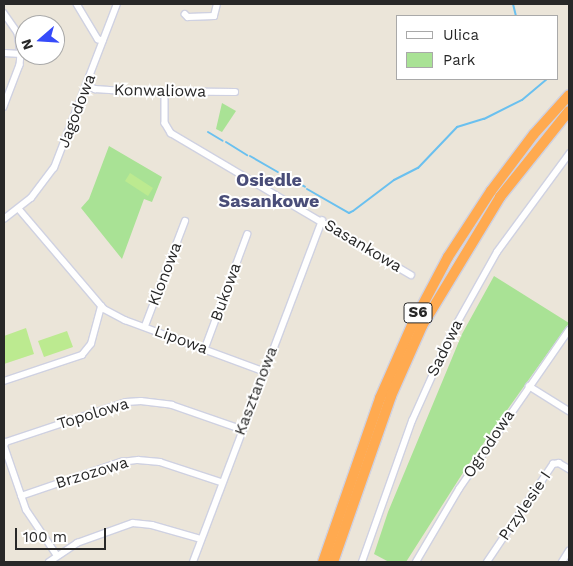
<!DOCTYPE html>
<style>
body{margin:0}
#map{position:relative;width:573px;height:566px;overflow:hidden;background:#ebe5d9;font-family:"Work Sans",sans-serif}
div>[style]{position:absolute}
.green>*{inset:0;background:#a9e295}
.pitch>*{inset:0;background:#bcea90}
.stream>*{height:2px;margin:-1px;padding:0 1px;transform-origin:1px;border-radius:1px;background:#6ac0ef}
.roads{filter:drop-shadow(1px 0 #cfd1e1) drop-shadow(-1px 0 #cfd1e1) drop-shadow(0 1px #cfd1e1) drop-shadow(0 -1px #cfd1e1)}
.minor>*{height:5.5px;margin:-2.75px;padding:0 2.75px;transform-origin:2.75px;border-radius:2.75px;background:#fff}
.motorway>*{height:10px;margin:-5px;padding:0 5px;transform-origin:5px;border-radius:5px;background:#ffaa50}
span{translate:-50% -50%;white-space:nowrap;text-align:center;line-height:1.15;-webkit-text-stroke:4px #fff;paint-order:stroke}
.shield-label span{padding:1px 4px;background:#fff;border:1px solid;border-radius:4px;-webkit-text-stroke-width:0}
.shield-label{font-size:15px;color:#282828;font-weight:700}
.street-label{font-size:16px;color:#282828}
.neighbourhood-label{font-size:18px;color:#494d78;font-weight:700}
.frame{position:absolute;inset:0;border:5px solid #282828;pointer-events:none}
.legend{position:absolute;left:396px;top:15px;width:162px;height:65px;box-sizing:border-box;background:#fff;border:1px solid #a9a9a9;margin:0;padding:6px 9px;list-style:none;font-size:15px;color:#282828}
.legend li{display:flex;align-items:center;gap:10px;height:25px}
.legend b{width:25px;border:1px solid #a9a9a9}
.north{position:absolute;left:15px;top:15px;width:50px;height:50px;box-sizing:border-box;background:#fff;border:1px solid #a9a9a9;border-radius:50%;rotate:251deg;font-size:14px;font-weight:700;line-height:20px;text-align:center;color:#282828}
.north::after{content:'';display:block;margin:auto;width:18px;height:22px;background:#364bfa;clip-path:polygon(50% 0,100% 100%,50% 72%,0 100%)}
.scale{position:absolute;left:15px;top:528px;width:91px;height:22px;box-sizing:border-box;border:2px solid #282828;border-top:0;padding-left:6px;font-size:15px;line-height:18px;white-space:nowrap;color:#282828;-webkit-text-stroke:4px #fff;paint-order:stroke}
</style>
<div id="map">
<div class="green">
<div style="clip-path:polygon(222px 103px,236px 111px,222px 132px,216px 129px)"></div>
<div style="clip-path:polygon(109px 146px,162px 177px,152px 202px,144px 199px,122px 259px,81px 208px,89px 199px)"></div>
<div style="clip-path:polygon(494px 276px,569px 323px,466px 468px,406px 562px,389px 562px,374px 554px,388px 512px,462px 334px)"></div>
</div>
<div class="pitch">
<div style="clip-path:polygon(130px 173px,153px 188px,148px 196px,125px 181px)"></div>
<div style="clip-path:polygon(26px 328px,34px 354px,4px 364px,4px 336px)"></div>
<div style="clip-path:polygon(67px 331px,73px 347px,44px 357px,38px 341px)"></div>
</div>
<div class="stream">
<div style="left:513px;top:4px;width:12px;rotate:76deg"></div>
<div style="left:557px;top:47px;width:10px;rotate:90deg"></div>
<div style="left:208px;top:132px;width:17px;rotate:31deg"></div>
<div style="left:226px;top:142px;width:25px;rotate:32deg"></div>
<div style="left:250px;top:156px;width:32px;rotate:30deg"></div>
<div style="left:281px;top:174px;width:27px;rotate:28deg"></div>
<div style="left:307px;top:189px;width:48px;rotate:29.7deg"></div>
<div style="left:349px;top:213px;width:4px;rotate:-27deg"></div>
<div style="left:353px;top:211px;width:51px;rotate:-37.1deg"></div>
<div style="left:394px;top:180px;width:27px;rotate:-27deg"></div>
<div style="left:418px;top:168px;width:57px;rotate:-46.4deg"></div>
<div style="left:457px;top:127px;width:28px;rotate:-17deg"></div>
<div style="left:484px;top:119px;width:42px;rotate:-26.6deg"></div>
<div style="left:522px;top:100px;width:33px;rotate:-40deg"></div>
</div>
<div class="roads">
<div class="minor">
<div style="left:77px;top:4px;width:41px;rotate:59deg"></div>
<div style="left:98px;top:39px;width:5px;rotate:22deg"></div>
<div style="left:4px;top:13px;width:24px;rotate:55deg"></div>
<div style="left:18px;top:33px;width:21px;rotate:82deg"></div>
<div style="left:21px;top:54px;width:11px;rotate:95deg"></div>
<div style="left:20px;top:65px;width:45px;rotate:110.9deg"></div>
<div style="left:185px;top:14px;width:4px;rotate:45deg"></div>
<div style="left:188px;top:17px;width:26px;rotate:-2deg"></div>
<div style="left:214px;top:16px;width:12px;rotate:-76deg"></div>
<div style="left:4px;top:53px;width:17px;rotate:3deg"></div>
<div style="left:87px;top:85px;width:9px;rotate:27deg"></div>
<div style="left:95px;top:89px;width:29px;rotate:4deg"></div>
<div style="left:124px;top:91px;width:111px;rotate:0.5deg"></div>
<div style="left:165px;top:91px;width:32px;rotate:90deg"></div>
<div style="left:165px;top:123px;width:12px;rotate:59deg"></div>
<div style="left:171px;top:133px;width:279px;rotate:30.6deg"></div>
<div style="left:19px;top:209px;width:131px;rotate:49.6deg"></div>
<div style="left:104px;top:309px;width:24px;rotate:28deg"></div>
<div style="left:125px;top:320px;width:147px;rotate:20.3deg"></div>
<div style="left:4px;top:219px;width:34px;rotate:-38deg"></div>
<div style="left:31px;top:198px;width:38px;rotate:-53deg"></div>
<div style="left:54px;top:168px;width:176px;rotate:-69deg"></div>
<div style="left:145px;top:326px;width:112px;rotate:-69.1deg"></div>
<div style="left:205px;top:348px;width:121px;rotate:-69.6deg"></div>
<div style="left:4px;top:381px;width:82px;rotate:-18.4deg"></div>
<div style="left:82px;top:355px;width:14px;rotate:-51deg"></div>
<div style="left:91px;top:344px;width:39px;rotate:-75deg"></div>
<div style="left:529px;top:386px;width:47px;rotate:32deg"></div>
<div style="left:21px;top:496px;width:106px;rotate:-18.8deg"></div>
<div style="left:121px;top:462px;width:17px;rotate:-7deg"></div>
<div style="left:138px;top:460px;width:22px;rotate:5deg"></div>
<div style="left:160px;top:462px;width:64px;rotate:18.2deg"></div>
<div style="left:57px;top:556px;width:55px;rotate:-124deg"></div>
<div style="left:26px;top:510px;width:68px;rotate:-109deg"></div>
<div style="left:4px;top:446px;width:4px;rotate:-63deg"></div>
<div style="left:6px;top:442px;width:126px;rotate:-18.4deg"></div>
<div style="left:126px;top:402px;width:15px;rotate:-4deg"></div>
<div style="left:141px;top:401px;width:31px;rotate:7deg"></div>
<div style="left:172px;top:405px;width:73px;rotate:19.2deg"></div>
<div style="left:49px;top:562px;width:34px;rotate:-34deg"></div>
<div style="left:77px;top:543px;width:59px;rotate:-19.7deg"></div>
<div style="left:133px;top:523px;width:19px;rotate:6deg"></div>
<div style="left:152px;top:525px;width:51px;rotate:15.9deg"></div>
<div style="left:193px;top:562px;width:365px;rotate:-69.3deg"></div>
<div style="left:362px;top:562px;width:150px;rotate:-70.5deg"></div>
<div style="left:412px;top:421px;width:95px;rotate:-65.9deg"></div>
<div style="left:451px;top:334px;width:94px;rotate:-60.7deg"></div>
<div style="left:497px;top:252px;width:122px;rotate:-53.7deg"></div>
<div style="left:416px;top:562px;width:85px;rotate:-59.5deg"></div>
<div style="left:459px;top:489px;width:193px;rotate:-55.3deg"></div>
<div style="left:487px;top:562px;width:118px;rotate:-56deg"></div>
<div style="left:553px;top:464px;width:6px;rotate:-9deg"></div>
<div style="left:559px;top:463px;width:12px;rotate:31deg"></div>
<div style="left:562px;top:562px;width:13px;rotate:-58deg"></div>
</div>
<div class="motorway">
<div style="left:323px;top:562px;width:174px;rotate:-70.8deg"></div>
<div style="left:380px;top:398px;width:80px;rotate:-66.3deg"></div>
<div style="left:412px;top:325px;width:77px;rotate:-62.1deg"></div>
<div style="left:448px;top:257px;width:79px;rotate:-56.9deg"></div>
<div style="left:491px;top:191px;width:71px;rotate:-53deg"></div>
<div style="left:534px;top:134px;width:52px;rotate:-48.1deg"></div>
<div style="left:333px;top:562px;width:176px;rotate:-70.7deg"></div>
<div style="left:391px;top:396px;width:77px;rotate:-66.1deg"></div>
<div style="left:422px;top:326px;width:151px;rotate:-58.8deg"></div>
<div style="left:500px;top:197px;width:110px;rotate:-51.3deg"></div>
</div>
</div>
<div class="shield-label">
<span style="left:418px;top:313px">S6</span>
</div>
<div class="street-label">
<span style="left:160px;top:91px;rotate:1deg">Konwaliowa</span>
<span style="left:77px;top:111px;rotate:-69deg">Jagodowa</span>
<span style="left:363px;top:246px;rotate:31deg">Sasankowa</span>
<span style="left:165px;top:274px;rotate:-69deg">Klonowa</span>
<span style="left:226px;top:292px;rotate:-70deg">Bukowa</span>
<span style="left:181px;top:340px;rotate:20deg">Lipowa</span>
<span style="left:445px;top:348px;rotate:-64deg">Sadowa</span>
<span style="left:256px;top:391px;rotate:-69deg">Kasztanowa</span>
<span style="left:93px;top:414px;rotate:-17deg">Topolowa</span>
<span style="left:489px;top:444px;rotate:-56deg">Ogrodowa</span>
<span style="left:92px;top:473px;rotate:-17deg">Brzozowa</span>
<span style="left:525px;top:506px;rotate:-56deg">Przylesie I</span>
</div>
<div class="neighbourhood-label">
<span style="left:269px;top:191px">Osiedle<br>Sasankowe</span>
</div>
<div class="frame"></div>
<ul class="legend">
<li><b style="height:6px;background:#fff"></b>Ulica</li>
<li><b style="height:14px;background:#a9e295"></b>Park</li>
</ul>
<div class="north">N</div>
<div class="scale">100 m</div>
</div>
